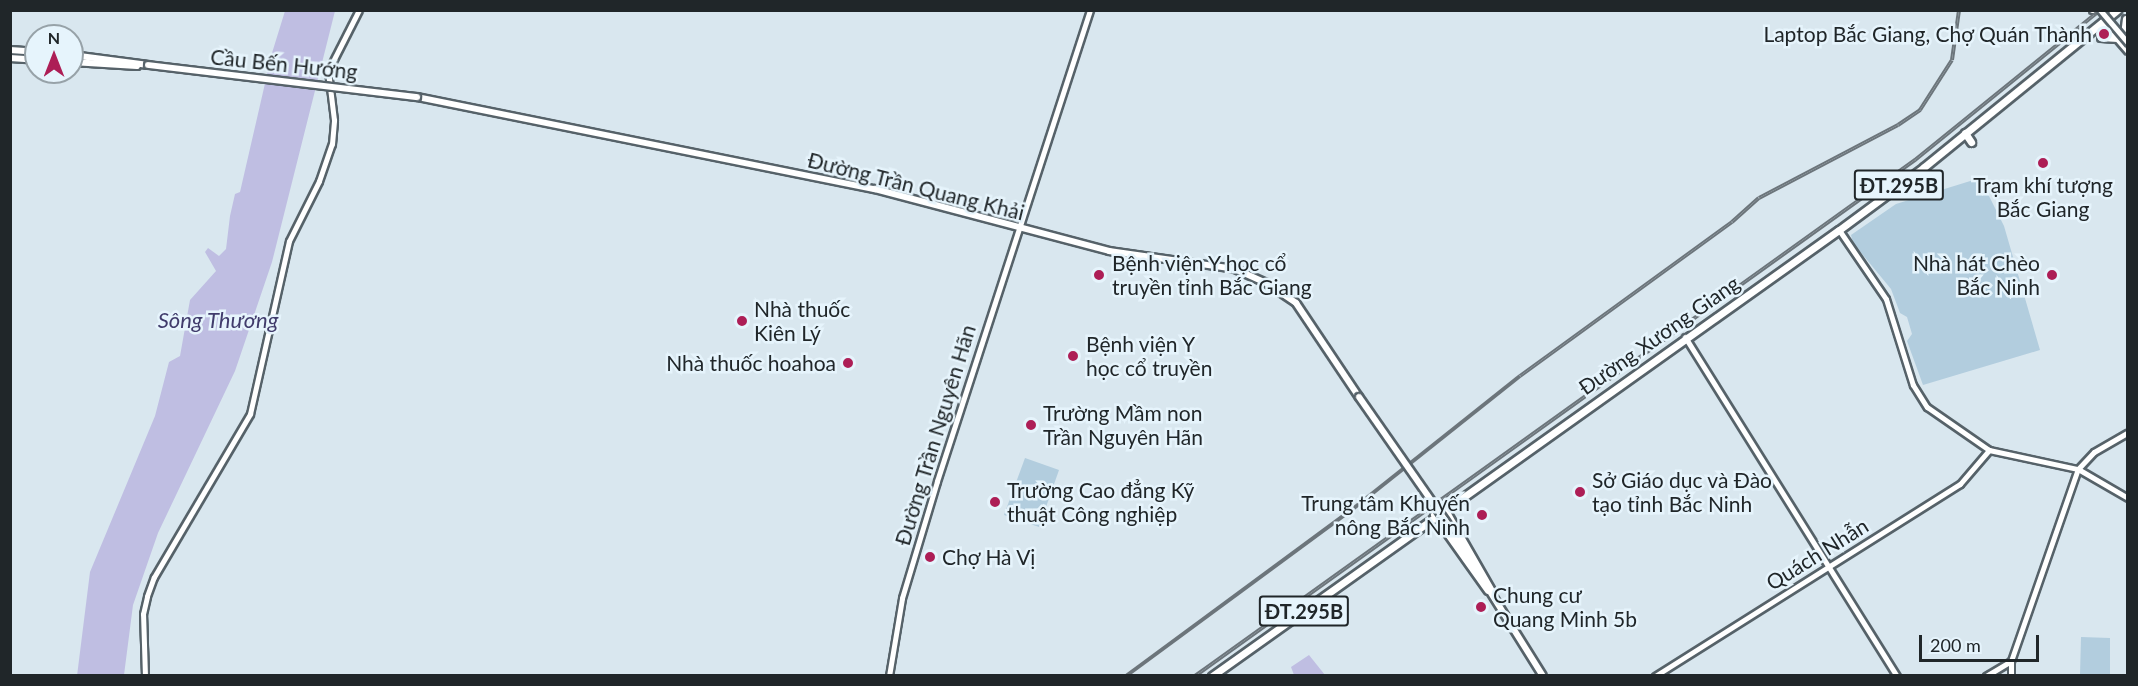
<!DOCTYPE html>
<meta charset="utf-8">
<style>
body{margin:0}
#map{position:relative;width:2138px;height:686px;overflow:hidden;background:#d9e7ef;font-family:Lato,sans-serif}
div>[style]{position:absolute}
.green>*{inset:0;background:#b2cdde}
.water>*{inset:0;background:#bfbee2}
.roads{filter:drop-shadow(2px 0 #566269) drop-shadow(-2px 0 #566269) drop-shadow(0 2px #566269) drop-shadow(0 -2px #566269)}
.tertiary>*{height:5px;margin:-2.5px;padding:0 2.5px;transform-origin:2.5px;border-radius:2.5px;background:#fff}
.secondary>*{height:6px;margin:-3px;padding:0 3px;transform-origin:3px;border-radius:3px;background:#fff}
.primary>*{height:7px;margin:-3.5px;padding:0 3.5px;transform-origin:3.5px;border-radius:3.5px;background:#fff}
.rail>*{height:4px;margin-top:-2px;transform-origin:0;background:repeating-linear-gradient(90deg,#e6f4fc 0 4.5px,#6c757b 0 9px);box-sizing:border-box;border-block:2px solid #6c757b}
.bridges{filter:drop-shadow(2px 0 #566269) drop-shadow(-2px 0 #566269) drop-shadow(0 2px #566269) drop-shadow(0 -2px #566269)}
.tertiary-bridge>*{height:5px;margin:-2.5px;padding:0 2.5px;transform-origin:2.5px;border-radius:2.5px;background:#fff}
.secondary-bridge>*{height:6px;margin:-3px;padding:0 3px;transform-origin:3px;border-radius:3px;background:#fff}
.dots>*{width:16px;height:16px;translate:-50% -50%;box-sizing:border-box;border:3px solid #e6f4fc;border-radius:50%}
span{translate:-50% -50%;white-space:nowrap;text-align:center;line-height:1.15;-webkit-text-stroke:5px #e6f4fc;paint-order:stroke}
.shield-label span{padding:2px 4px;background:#e6f4fc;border:2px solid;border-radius:4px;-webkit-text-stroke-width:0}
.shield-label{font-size:20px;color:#202629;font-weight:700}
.poi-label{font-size:21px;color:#202629}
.right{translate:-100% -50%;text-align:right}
.left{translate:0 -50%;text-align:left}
.street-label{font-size:21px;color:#202629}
.water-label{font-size:22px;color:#413c6c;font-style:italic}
.frame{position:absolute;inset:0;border:12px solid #202629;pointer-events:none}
.north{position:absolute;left:24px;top:24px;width:60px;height:60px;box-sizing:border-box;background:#e6f4fc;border:2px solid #97a2a8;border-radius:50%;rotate:0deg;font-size:16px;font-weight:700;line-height:24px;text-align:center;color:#202629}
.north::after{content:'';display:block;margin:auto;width:21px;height:27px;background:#ad1e56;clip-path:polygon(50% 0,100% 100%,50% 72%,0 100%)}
.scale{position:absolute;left:1919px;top:635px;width:120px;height:27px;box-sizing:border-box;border:3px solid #202629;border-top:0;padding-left:8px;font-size:18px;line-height:21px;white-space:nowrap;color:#202629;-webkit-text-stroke:4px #e6f4fc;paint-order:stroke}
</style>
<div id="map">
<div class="green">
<div style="clip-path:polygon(1980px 178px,2004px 226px,2040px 350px,1923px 385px,1907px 341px,1912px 334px,1907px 317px,1900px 313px,1891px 289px,1853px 243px,1851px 235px,1896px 204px)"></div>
<div style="clip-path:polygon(1025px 458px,1059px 470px,1039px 527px,1004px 515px)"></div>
<div style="clip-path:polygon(2081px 637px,2110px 638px,2110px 675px,2080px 675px)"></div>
</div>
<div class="water">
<div style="clip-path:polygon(285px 11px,335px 11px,272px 262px,235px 371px,158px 533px,133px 605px,124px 675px,77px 676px,90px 572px,155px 416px,169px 362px,180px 356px,190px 300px,216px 271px,205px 252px,208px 248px,219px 256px,226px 249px,230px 216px,235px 194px,240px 192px,272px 53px)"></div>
<div style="clip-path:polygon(1309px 655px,1325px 675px,1294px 675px,1291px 667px)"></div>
</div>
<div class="roads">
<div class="tertiary">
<div style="left:2092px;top:10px;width:6px"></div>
<div style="left:1839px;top:230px;width:83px;rotate:55.7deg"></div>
<div style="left:1886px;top:299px;width:90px;rotate:72.6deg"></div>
<div style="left:1913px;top:385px;width:26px;rotate:58deg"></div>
<div style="left:1927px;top:407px;width:75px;rotate:34.7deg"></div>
<div style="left:1989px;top:450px;width:91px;rotate:12.1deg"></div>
<div style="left:2078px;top:469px;width:58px;rotate:30.1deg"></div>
<div style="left:1685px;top:337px;width:400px;rotate:58deg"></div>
<div style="left:2011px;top:661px;width:15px;rotate:90deg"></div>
<div style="left:145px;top:676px;width:62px;rotate:-91.8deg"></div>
<div style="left:143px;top:614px;width:18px;rotate:-77deg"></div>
<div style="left:147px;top:596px;width:20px;rotate:-70deg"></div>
<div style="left:154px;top:577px;width:189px;rotate:-59.5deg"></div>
<div style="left:250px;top:414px;width:177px;rotate:-77.3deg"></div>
<div style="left:289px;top:241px;width:67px;rotate:-63.4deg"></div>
<div style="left:319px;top:181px;width:39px;rotate:-71deg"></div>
<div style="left:332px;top:144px;width:24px;rotate:-85deg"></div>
<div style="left:334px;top:120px;width:49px;rotate:-97deg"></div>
<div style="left:328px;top:71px;width:68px;rotate:-63.1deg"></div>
<div style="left:889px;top:676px;width:79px;rotate:-80.5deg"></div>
<div style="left:902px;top:598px;width:122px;rotate:-73.3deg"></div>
<div style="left:937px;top:481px;width:495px;rotate:-72deg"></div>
<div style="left:1655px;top:676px;width:360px;rotate:-32.2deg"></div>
<div style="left:1960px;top:484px;width:45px;rotate:-49.5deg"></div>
<div style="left:1986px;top:676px;width:29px;rotate:-31deg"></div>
<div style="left:2011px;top:661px;width:203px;rotate:-70.8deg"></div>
<div style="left:2078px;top:469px;width:23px;rotate:-47deg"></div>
<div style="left:2094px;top:452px;width:39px;rotate:-30deg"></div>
</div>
<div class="secondary">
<div style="left:2103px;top:22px;width:38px;rotate:49deg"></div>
<div style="left:2124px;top:35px;width:16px;rotate:-83deg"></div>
<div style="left:2101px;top:38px;width:17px;rotate:3deg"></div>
<div style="left:10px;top:50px;width:26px;rotate:4deg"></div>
<div style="left:72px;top:55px;width:77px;rotate:7.5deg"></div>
<div style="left:10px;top:58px;width:26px;rotate:4deg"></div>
<div style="left:72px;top:62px;width:65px;rotate:3.5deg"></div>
<div style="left:417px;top:97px;width:467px;rotate:11.4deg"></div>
<div style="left:875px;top:189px;width:242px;rotate:14.8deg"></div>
<div style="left:1109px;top:251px;width:127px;rotate:8.1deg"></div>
<div style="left:1235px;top:269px;width:36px;rotate:24deg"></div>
<div style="left:1268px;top:284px;width:34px;rotate:34deg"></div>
<div style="left:1296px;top:303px;width:113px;rotate:56.2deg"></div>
<div style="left:1444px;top:507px;width:95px;rotate:60.2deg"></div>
<div style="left:1434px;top:515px;width:93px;rotate:54.6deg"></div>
<div style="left:1451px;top:529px;width:173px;rotate:58deg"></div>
</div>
<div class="primary">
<div style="left:1965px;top:133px;width:11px;rotate:56deg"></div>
<div style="left:1212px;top:676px;width:769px;rotate:-35.43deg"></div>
<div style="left:1839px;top:230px;width:106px;rotate:-36.5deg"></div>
<div style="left:1924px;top:167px;width:249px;rotate:-39.1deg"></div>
</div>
</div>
<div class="rail">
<div style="left:1126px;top:676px;width:283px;rotate:-36.4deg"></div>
<div style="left:1354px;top:508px;width:212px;rotate:-38.5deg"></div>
<div style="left:1520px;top:376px;width:262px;rotate:-36deg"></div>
<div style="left:1732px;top:222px;width:36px;rotate:-42deg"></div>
<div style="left:1759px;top:198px;width:157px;rotate:-27.7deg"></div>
<div style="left:1898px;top:125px;width:27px;rotate:-34deg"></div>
<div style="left:1920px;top:110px;width:59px;rotate:-57.4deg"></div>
<div style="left:1952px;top:60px;width:50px;rotate:-82deg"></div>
<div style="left:1195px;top:676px;width:886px;rotate:-35.63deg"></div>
<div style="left:1915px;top:160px;width:238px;rotate:-39deg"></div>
</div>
<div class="bridges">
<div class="tertiary-bridge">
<div style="left:2100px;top:10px;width:43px;rotate:49.7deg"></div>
</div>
<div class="secondary-bridge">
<div style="left:148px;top:65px;width:271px;rotate:6.8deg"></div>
<div style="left:1359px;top:397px;width:161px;rotate:55.1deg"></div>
</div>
</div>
<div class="dots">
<div style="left:2104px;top:34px;background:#ad1e56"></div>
<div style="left:2043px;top:163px;background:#ad1e56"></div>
<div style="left:1099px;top:275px;background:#ad1e56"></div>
<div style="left:2052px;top:275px;background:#ad1e56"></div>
<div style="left:742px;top:321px;background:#ad1e56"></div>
<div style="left:1073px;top:356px;background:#ad1e56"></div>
<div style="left:848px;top:363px;background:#ad1e56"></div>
<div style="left:1031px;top:425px;background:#ad1e56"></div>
<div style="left:1580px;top:492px;background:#ad1e56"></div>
<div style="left:995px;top:502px;background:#ad1e56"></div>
<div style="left:1482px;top:515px;background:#ad1e56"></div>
<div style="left:930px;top:557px;background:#ad1e56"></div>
<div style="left:1481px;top:607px;background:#ad1e56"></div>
</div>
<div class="shield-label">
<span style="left:1899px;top:185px">ĐT.295B</span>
<span style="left:1304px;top:611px">ĐT.295B</span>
</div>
<div class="poi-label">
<span class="right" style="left:2092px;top:34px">Laptop Bắc Giang, Chợ Quán Thành</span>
<span style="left:2043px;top:197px">Trạm khí tượng<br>Bắc Giang</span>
<span class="left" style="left:1112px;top:275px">Bệnh viện Y học cổ<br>truyền tỉnh Bắc Giang</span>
<span class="right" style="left:2040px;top:275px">Nhà hát Chèo<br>Bắc Ninh</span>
<span class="left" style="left:754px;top:321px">Nhà thuốc<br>Kiên Lý</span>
<span class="left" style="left:1086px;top:356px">Bệnh viện Y<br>học cổ truyền</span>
<span class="right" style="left:836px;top:363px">Nhà thuốc hoahoa</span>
<span class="left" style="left:1043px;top:425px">Trường Mầm non<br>Trần Nguyên Hãn</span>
<span class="left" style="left:1592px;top:492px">Sở Giáo dục và Đào<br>tạo tỉnh Bắc Ninh</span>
<span class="left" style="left:1007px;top:502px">Trường Cao đẳng Kỹ<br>thuật Công nghiệp</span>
<span class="right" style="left:1470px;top:515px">Trung tâm Khuyến<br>nông Bắc Ninh</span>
<span class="left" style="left:942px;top:557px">Chợ Hà Vị</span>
<span class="left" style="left:1493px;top:607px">Chung cư<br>Quang Minh 5b</span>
</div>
<div class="street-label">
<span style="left:284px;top:64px;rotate:6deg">Cầu Bến Hướng</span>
<span style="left:916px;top:186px;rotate:14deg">Đường Trần Quang Khải</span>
<span style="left:1659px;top:335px;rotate:-35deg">Đường Xương Giang</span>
<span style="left:935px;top:435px;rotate:-73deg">Đường Trần Nguyên Hãn</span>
<span style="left:1817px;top:554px;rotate:-32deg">Quách Nhẫn</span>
</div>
<div class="water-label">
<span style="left:218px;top:320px">Sông Thương</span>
</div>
<div class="frame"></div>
<div class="north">N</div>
<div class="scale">200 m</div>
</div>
